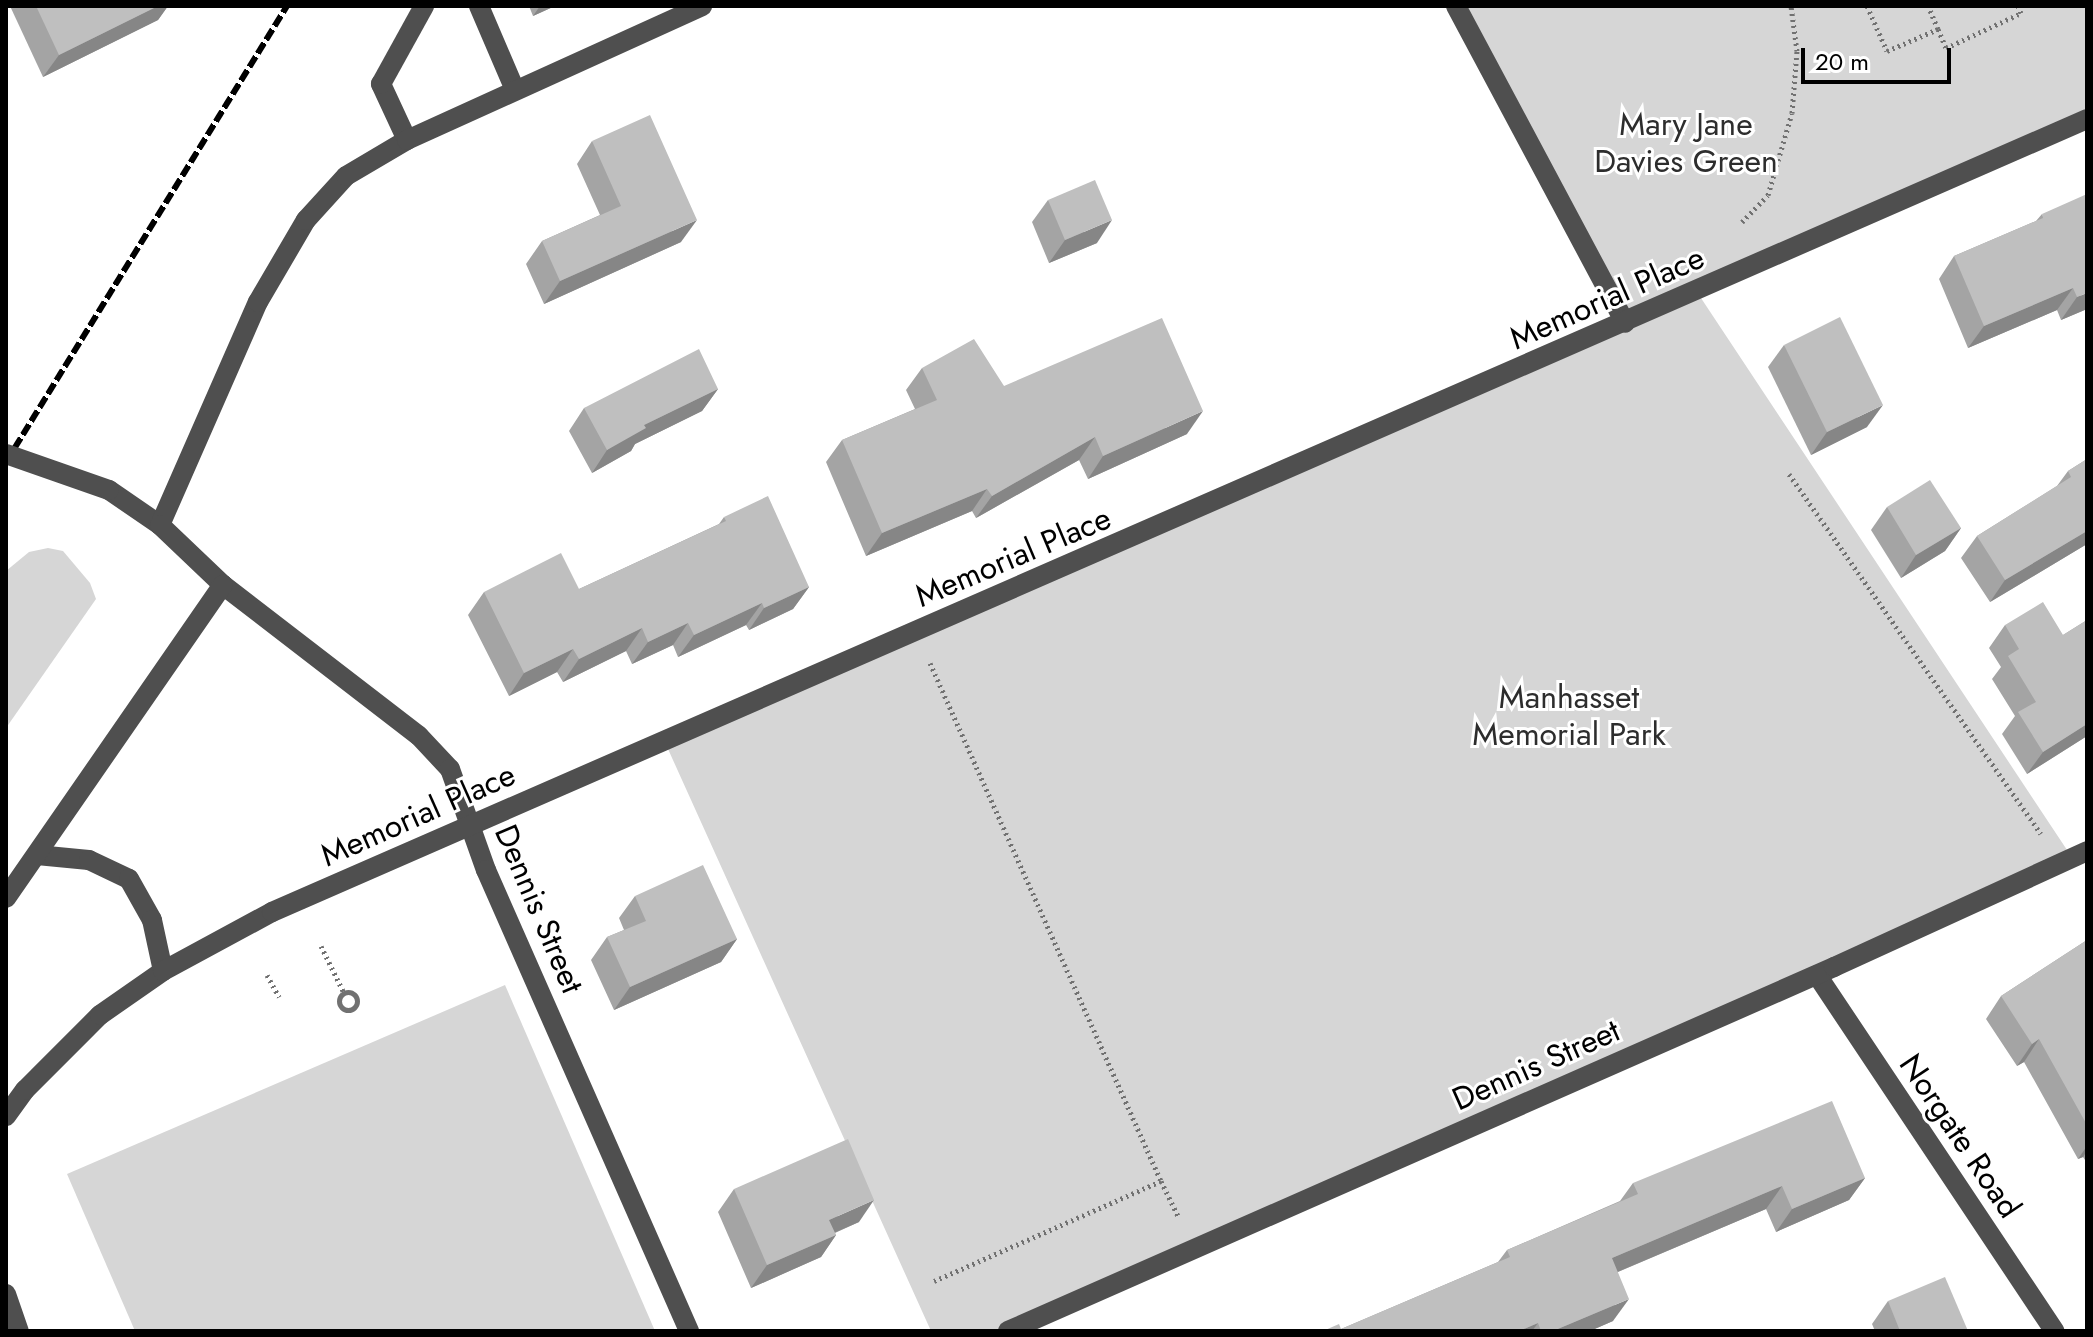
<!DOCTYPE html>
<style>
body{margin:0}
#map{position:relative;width:2093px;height:1337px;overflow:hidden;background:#fff;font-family:Jost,sans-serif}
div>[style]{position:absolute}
.green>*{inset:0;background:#d6d6d6}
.path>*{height:5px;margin-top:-2.5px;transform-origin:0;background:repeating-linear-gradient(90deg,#717171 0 2px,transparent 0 6px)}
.path>.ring{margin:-2.5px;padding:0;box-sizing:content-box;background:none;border:5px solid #717171;border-radius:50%}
.minor>*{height:20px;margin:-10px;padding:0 10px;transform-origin:10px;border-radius:10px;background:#4f4f4f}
.rail>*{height:6px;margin-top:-3px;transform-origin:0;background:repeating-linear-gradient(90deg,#000 0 12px,transparent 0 16px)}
.minor-bridge>*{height:20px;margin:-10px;padding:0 10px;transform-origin:10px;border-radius:10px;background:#4f4f4f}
.wall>*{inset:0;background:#a4a4a4}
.shaded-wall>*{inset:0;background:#868686}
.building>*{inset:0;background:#bfbfbf}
span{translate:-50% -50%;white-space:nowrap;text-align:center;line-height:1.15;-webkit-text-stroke:6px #fff;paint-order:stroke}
.park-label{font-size:32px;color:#2d2d2d}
.street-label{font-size:32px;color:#000}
.frame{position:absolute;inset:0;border:8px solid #000;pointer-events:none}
.scale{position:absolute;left:1801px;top:48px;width:150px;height:36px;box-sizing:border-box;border:4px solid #000;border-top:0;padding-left:10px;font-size:24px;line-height:28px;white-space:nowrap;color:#000;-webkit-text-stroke:6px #fff;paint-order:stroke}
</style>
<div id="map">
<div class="green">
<div style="clip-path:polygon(1456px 6px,2087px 6px,2087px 118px,1697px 292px,2073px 859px,1009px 1331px,931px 1331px,668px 749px,1625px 323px)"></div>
<div style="clip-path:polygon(48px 548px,63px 551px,90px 583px,96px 599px,6px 728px,6px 571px,29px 552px)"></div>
<div style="clip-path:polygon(505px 985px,655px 1331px,135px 1331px,67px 1174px)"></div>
</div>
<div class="path">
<div style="left:1867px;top:6px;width:49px;rotate:66deg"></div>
<div style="left:1887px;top:51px;width:56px;rotate:-23.3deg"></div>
<div style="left:1938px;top:29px;width:25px;rotate:-113deg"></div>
<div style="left:1938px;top:29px;width:21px;rotate:67deg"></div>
<div style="left:1946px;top:48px;width:83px;rotate:-25deg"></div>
<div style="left:2021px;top:13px;width:8px;rotate:-113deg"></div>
<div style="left:1742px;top:222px;width:37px;rotate:-46deg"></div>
<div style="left:1768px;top:195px;width:85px;rotate:-73.7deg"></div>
<div style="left:1792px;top:113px;width:62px;rotate:-85.4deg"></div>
<div style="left:1797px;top:51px;width:45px;rotate:-97.6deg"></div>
<div style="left:1789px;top:474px;width:439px;rotate:55deg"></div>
<div style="left:930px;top:663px;width:567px;rotate:65.97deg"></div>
<div style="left:1161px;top:1181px;width:248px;rotate:156.2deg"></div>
<div style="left:321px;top:946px;width:52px;rotate:63.9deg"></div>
<div style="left:267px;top:975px;width:25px;rotate:61deg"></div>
<div class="ring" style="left:339px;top:992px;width:13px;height:13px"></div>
<div style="left:1161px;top:1181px;width:39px;rotate:64deg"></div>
</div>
<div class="minor">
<div style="left:479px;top:6px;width:91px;rotate:66.8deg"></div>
<div style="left:1456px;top:6px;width:359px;rotate:61.9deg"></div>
<div style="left:407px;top:140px;width:62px;rotate:-114.9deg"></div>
<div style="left:381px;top:84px;width:89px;rotate:-61.1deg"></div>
<div style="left:109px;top:490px;width:62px;rotate:34.5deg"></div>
<div style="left:160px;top:525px;width:244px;rotate:-66.3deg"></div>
<div style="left:258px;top:302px;width:95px;rotate:-59.7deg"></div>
<div style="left:306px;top:220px;width:59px;rotate:-47.7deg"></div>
<div style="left:346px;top:176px;width:71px;rotate:-30.5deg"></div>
<div style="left:407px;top:140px;width:324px;rotate:-24.4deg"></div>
<div style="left:160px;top:525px;width:87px;rotate:43.6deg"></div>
<div style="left:223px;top:585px;width:247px;rotate:37.6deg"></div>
<div style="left:419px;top:736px;width:45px;rotate:46.8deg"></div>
<div style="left:450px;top:769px;width:107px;rotate:70.4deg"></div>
<div style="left:486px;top:870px;width:504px;rotate:66.23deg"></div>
<div style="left:37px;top:855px;width:52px;rotate:5.5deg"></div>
<div style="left:89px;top:860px;width:44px;rotate:25.4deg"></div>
<div style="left:129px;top:879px;width:47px;rotate:60.7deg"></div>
<div style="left:152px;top:920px;width:52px;rotate:77.8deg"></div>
<div style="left:6px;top:898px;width:381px;rotate:-55.3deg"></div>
<div style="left:1817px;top:975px;width:428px;rotate:56.3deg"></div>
<div style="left:6px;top:1116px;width:32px;rotate:-54deg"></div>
<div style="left:25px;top:1090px;width:106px;rotate:-45deg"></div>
<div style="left:100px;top:1015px;width:77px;rotate:-34.9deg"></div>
<div style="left:163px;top:971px;width:124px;rotate:-28.4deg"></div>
<div style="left:272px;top:912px;width:1981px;rotate:-23.6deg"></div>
<div style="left:6px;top:1294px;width:39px;rotate:71deg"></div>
<div style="left:1008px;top:1331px;width:903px;rotate:-23.78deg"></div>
<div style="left:1834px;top:967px;width:278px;rotate:-24.6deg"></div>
</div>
<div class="rail">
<div style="left:6px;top:462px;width:536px;rotate:-58.36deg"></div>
</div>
<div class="minor-bridge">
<div style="left:6px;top:454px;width:109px;rotate:19.3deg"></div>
</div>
<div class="wall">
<div style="clip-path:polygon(10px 6px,168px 6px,158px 20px,43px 77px)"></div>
<div style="clip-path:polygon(529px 6px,555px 6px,533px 16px)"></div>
<div style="clip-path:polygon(592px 141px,681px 242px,544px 304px,526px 264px,542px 241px,600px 215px,577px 164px)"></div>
<div style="clip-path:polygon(1048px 200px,1097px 243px,1049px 263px,1032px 222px)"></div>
<div style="clip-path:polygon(2042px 214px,2087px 309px,2061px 320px,2057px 310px,1968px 348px,1939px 279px,1954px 256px,2036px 221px)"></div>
<div style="clip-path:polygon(1784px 345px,1867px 427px,1811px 455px,1768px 367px)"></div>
<div style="clip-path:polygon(922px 368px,1004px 386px,1187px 434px,1088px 479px,1079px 460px,976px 518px,972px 511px,866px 556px,826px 462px,842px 440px,915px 409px,906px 390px)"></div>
<div style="clip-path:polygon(718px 389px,702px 411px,635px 444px,631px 451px,592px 473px,569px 431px,584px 408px)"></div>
<div style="clip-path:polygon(2087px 459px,2087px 544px,1990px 602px,1961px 558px,1977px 536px,2057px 486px,2068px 471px)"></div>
<div style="clip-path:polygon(1887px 507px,1961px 528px,1945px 551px,1901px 578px,1871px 530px)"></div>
<div style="clip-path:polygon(724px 517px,809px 587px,793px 609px,749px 630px,746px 625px,678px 657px,673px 645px,632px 664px,626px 651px,563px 682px,557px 672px,509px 696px,468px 615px,484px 592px,579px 589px,719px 524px)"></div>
<div style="clip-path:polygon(2087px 620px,2087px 736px,2027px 774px,2002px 734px,2015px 716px,1992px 679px,2001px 667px,1989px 648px,2005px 625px,2063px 635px)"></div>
<div style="clip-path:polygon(635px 896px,737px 939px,721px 962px,614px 1010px,591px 960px,607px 937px,624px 930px,619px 918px)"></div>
<div style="clip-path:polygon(2087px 940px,2087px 1163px,2083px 1157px,2078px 1159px,2024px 1062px,2017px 1066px,1986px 1019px,2001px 996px)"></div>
<div style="clip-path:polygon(1865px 1178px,1849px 1200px,1776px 1232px,1766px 1209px,1618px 1272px,1613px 1321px,1590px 1331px,1323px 1331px,1341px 1329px,1498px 1262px,1507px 1250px,1620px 1201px,1633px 1183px)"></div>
<div style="clip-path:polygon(734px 1189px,859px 1222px,835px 1233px,836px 1235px,821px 1257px,751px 1288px,718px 1212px)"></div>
<div style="clip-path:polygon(1888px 1301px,1968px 1331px,1875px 1331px,1872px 1324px)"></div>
</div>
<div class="shaded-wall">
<div style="clip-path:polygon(158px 6px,168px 6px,158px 20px,43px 77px,59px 55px)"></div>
<div style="clip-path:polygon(540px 6px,555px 6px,533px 16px)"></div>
<div style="clip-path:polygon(697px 220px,681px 242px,544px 304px,560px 281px)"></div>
<div style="clip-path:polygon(1112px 220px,1097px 243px,1049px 263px,1065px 240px)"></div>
<div style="clip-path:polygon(2073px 288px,2057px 310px,1968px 348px,1984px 326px)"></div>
<div style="clip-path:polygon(2087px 293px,2087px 309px,2061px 320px,2077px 297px)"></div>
<div style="clip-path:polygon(718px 389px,702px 411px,635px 444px,631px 451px,592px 473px,607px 450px,644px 425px)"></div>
<div style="clip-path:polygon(1883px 405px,1867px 427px,1811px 455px,1827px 432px)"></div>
<div style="clip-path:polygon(1203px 411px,1187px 434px,1088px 479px,1103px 456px)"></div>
<div style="clip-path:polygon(1095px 437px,1079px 460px,976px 518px,992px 496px)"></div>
<div style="clip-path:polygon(987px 489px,972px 511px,866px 556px,882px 533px)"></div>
<div style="clip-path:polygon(1961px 528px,1945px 551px,1901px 578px,1916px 555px)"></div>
<div style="clip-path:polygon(2087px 531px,2087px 544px,1990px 602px,2005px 580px)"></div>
<div style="clip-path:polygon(809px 587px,793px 609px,749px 630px,764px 608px)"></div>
<div style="clip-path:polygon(762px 603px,746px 625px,678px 657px,694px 635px)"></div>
<div style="clip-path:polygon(688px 623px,673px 645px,632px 664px,648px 642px)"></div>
<div style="clip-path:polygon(642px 628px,626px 651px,563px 682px,579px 659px)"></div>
<div style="clip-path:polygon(573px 649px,557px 672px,509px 696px,524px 673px)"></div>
<div style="clip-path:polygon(2087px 724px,2087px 736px,2027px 774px,2043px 752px)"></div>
<div style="clip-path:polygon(737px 939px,721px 962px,614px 1010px,630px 987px)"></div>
<div style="clip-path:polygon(2039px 1039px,2024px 1062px,2017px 1066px,2032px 1044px)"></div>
<div style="clip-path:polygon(2087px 1146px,2087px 1151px,2083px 1157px,2078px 1159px)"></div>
<div style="clip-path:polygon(1865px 1178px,1849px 1200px,1776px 1232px,1792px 1209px)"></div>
<div style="clip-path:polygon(1782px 1186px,1766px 1209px,1596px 1281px,1612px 1258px)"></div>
<div style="clip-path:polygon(874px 1200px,859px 1222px,813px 1242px,829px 1220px)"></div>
<div style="clip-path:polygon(836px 1235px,821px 1257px,751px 1288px,767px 1265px)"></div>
<div style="clip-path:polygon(1629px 1299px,1613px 1321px,1590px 1331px,1553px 1331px)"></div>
<div style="clip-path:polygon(1538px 1323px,1532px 1331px,1519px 1331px)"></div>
</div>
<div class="building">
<div style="clip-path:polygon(36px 6px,158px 6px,59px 55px)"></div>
<div style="clip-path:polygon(650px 115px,697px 220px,560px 281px,542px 241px,621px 206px,592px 141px)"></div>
<div style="clip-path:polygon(1095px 180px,1112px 220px,1065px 240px,1048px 200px)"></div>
<div style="clip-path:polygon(2087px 194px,2087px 293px,2077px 297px,2073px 288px,1984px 326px,1954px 256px,2043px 218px,2042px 214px)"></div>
<div style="clip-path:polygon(1840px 317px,1883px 405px,1827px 432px,1784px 345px)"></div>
<div style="clip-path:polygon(1162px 318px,1203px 411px,1103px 456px,1095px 437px,992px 496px,987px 489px,882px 533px,842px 440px,937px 400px,922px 368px,974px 339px,1004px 386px)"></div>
<div style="clip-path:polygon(699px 349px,718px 389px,644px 425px,646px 428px,607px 450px,584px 408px)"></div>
<div style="clip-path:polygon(2087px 459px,2087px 531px,2005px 580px,1977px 536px,2071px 477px,2068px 471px)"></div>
<div style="clip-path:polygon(1930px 480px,1961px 528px,1916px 555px,1887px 507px)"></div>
<div style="clip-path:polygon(768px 496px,809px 587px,764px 608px,762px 603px,694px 635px,688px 623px,648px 642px,642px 628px,579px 659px,573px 649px,524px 673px,484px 592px,561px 553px,579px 589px,726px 521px,724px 517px)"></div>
<div style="clip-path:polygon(2043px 602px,2063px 635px,2087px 620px,2087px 724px,2043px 752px,2018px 712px,2036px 702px,2008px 656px,2019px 649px,2005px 625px)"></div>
<div style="clip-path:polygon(703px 865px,737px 939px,630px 987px,607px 937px,646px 921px,635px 896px)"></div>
<div style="clip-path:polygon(2087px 940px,2087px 1125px,2039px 1039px,2032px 1044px,2001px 996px)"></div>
<div style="clip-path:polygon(1832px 1101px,1865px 1178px,1792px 1209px,1782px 1186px,1612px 1258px,1629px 1299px,1553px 1331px,1541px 1331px,1538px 1323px,1519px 1331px,1323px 1331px,1339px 1324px,1341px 1329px,1510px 1257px,1507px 1250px,1638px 1194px,1633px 1183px)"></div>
<div style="clip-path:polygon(848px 1139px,874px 1200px,829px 1220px,836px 1235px,767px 1265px,734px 1189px)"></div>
<div style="clip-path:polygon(1945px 1277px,1968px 1331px,1900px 1331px,1888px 1301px)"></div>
</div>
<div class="park-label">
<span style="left:1686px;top:143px">Mary Jane<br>Davies Green</span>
<span style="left:1569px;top:716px">Manhasset<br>Memorial Park</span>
</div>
<div class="street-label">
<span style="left:1607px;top:298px;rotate:-24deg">Memorial Place</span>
<span style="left:1013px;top:557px;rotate:-23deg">Memorial Place</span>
<span style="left:418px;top:815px;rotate:-24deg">Memorial Place</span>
<span style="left:539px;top:909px;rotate:67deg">Dennis Street</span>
<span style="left:1536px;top:1065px;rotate:-24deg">Dennis Street</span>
<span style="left:1960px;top:1136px;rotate:56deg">Norgate Road</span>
</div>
<div class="frame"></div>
<div class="scale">20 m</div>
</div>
